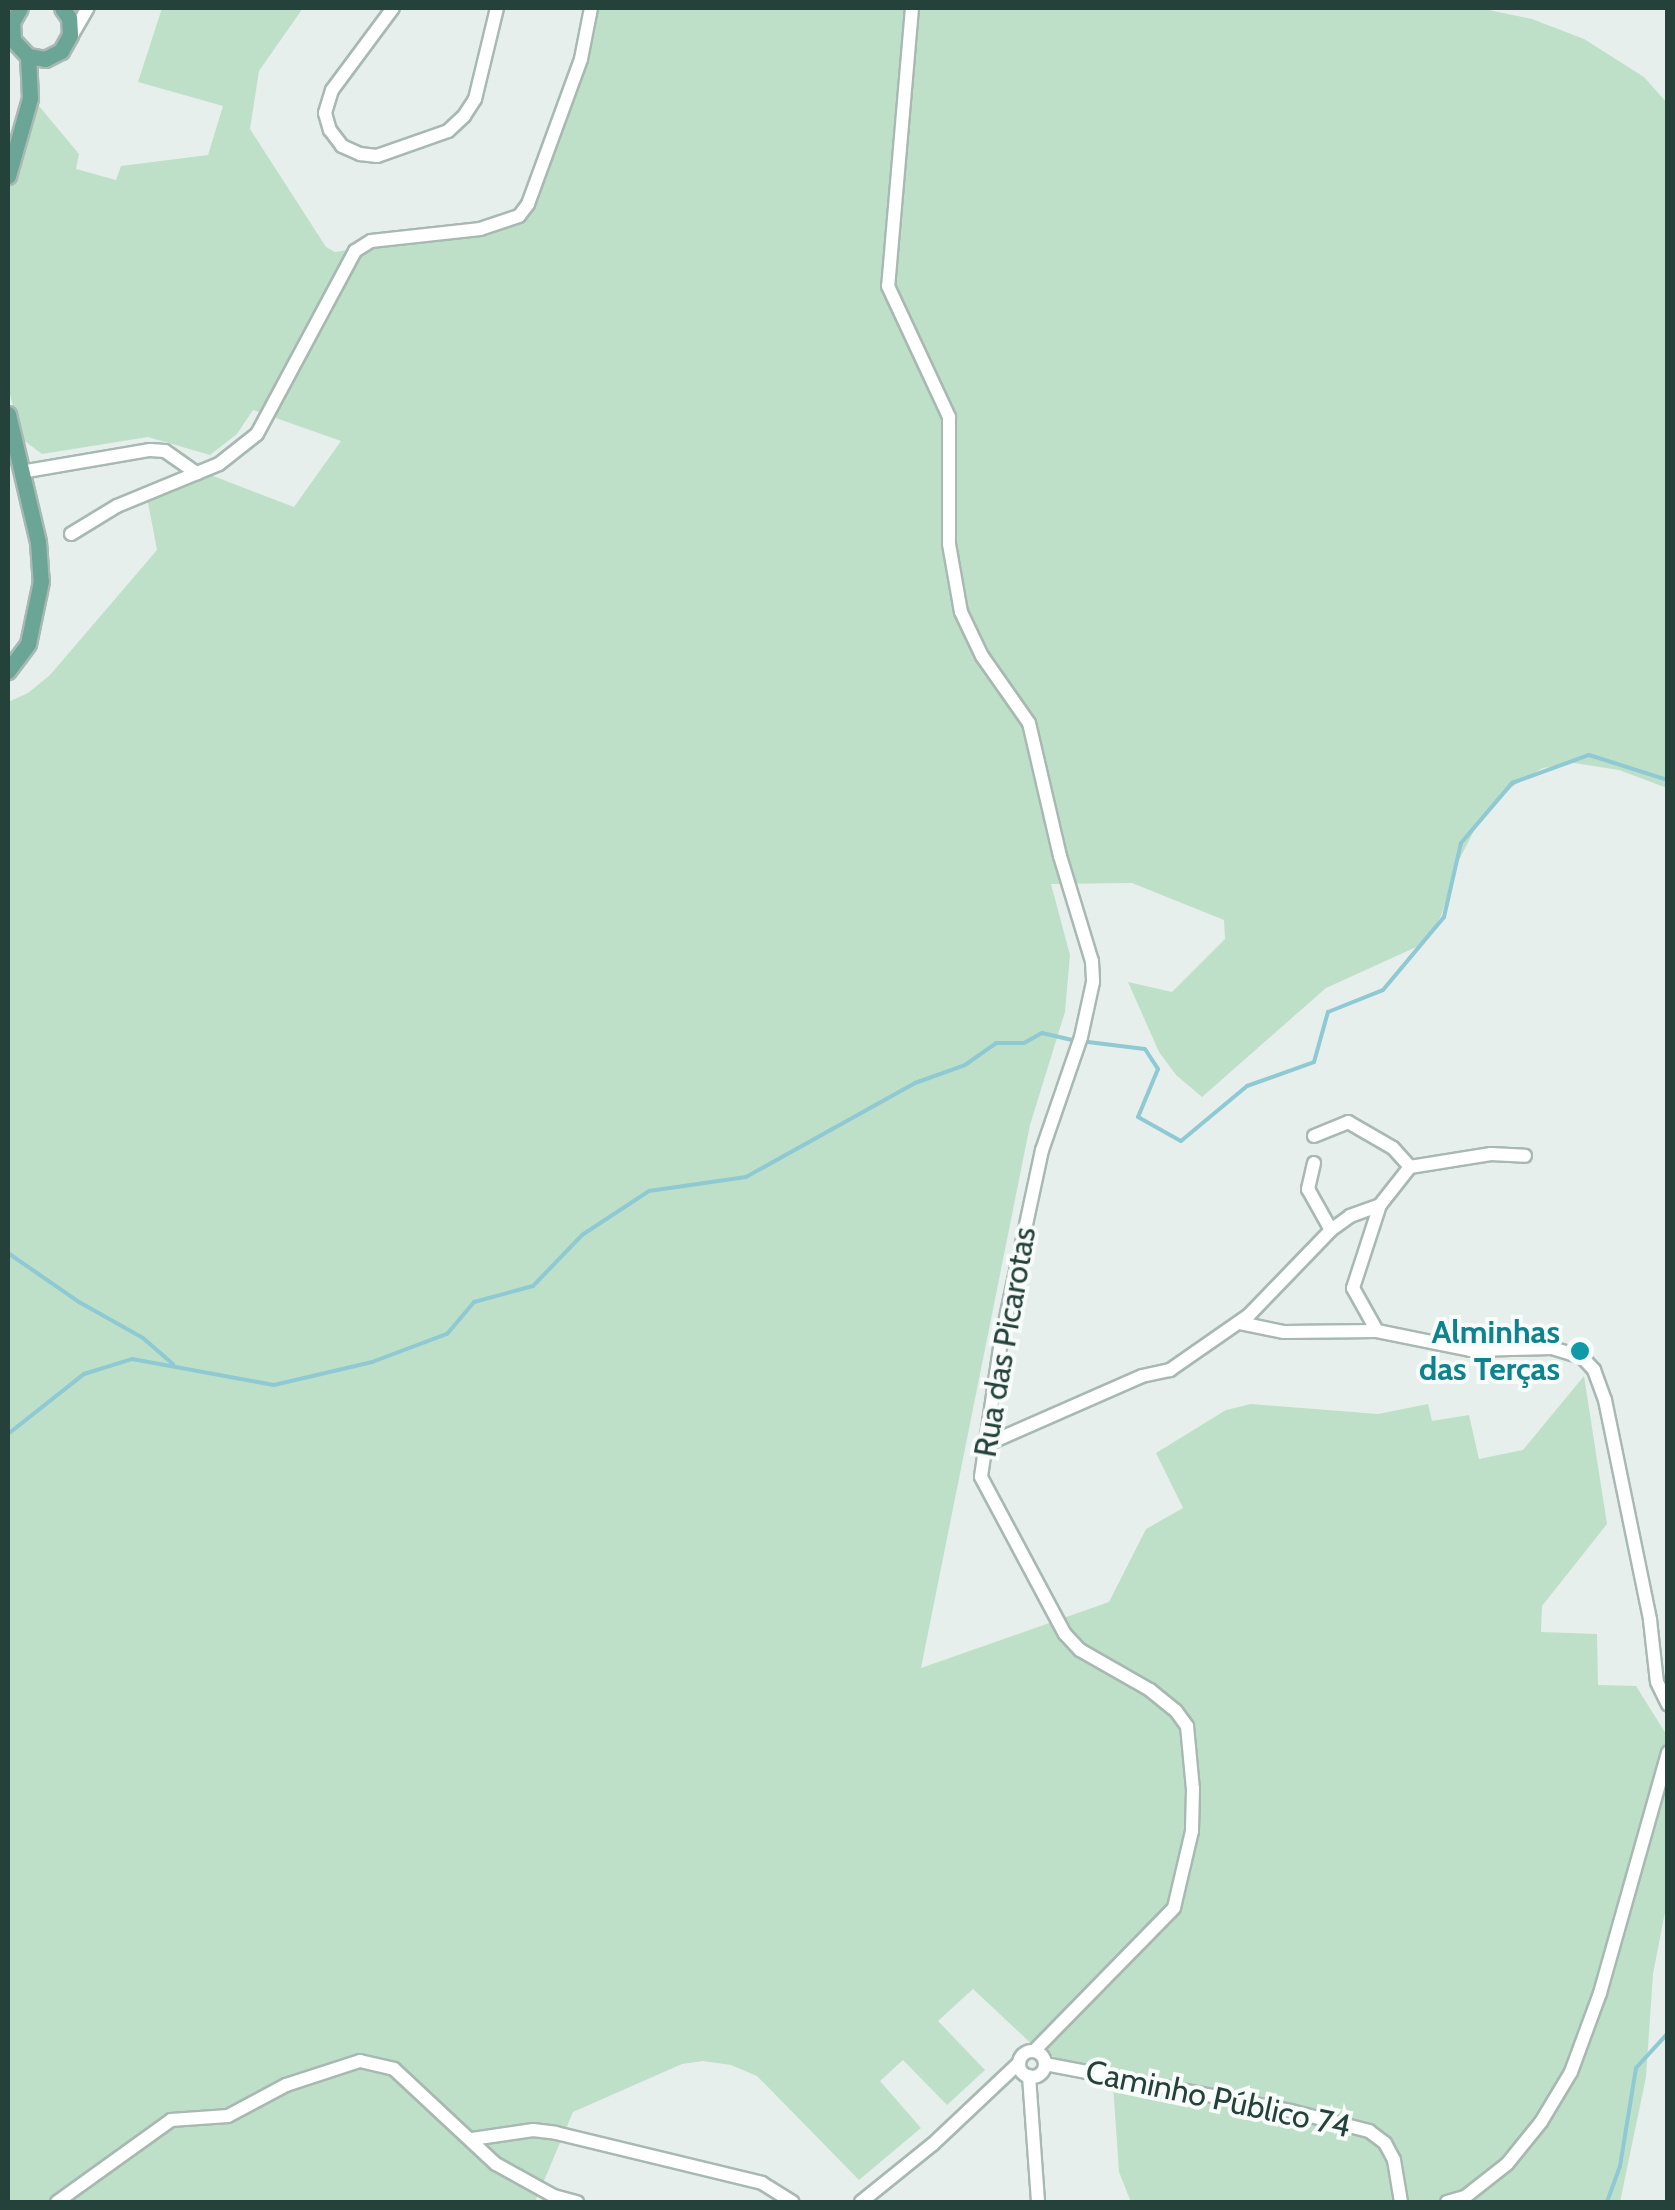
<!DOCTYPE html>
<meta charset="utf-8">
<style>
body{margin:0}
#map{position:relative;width:1675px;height:2210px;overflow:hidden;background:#e6efeb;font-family:Cabin,sans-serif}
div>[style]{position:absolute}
.green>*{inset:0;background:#bfe0c8}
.stream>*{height:4px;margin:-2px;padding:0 2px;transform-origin:2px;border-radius:2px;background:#8ec9d4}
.roads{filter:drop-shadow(2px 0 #a8b8b2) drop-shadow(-2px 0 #a8b8b2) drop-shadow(0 2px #a8b8b2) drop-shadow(0 -2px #a8b8b2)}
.minor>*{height:12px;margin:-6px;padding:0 6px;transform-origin:6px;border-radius:6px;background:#fff}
.minor>.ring{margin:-6px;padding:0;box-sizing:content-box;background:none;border:12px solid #fff;border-radius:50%}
.major>*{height:15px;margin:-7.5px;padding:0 7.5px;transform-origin:7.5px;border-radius:7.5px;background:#6aa596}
.dots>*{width:28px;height:28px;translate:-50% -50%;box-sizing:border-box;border:5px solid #f7fbf9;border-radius:50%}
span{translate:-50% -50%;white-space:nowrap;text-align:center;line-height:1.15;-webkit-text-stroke:8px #f7fbf9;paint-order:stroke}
.culture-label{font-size:32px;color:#0d838f;font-weight:700}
.right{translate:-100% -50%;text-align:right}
.street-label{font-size:32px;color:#24423a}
.frame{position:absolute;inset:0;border:10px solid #24423a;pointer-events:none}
</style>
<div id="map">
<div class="green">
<div style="clip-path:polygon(162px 8px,303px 8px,259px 71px,250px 129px,326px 247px,335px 252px,501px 227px,523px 207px,578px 46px,584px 8px,1479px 8px,1532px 19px,1584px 39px,1644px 77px,1668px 104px,1667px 788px,1619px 770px,1574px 763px,1543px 768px,1517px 783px,1491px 805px,1476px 827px,1459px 860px,1441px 916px,1423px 944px,1326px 988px,1202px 1097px,1176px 1075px,1159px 1052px,1128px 982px,1172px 992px,1225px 939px,1224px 920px,1132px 883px,1051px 884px,1070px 955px,1065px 1012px,1030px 1125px,921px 1668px,1109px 1602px,1146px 1529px,1183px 1508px,1156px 1453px,1226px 1410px,1251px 1404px,1378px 1414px,1428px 1404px,1432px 1421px,1469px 1415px,1479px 1459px,1523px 1450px,1584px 1376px,1607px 1524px,1542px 1606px,1541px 1632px,1597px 1634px,1598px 1685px,1636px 1686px,1668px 1737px,1667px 1902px,1653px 1974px,1646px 2077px,1620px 2202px,1131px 2202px,1119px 2172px,1112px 2070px,1059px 2059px,1037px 2049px,973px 1989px,938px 2021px,985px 2070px,947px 2105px,903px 2060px,880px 2081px,921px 2128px,859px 2180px,757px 2076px,731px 2065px,703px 2061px,682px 2064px,573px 2112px,535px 2202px,8px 2202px,8px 702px,28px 693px,50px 675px,157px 550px,147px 497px,208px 474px,294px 507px,341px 441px,253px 410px,237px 434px,210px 455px,148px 437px,42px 454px,22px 439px,8px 387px,8px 189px,34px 100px,79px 154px,76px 169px,116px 180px,121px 166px,208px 155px,223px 106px,138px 82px)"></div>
</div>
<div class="stream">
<div style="left:1088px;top:1042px;width:57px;rotate:7deg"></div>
<div style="left:1145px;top:1049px;width:24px;rotate:57deg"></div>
<div style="left:1158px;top:1069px;width:52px;rotate:112.6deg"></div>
<div style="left:1138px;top:1117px;width:49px;rotate:29.2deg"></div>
<div style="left:1181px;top:1141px;width:86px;rotate:-39.8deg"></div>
<div style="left:1247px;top:1086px;width:71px;rotate:-19.7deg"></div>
<div style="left:1314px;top:1062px;width:52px;rotate:-74.4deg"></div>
<div style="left:1328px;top:1012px;width:59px;rotate:-21.8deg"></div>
<div style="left:1383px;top:990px;width:95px;rotate:-50.1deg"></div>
<div style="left:1444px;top:917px;width:76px;rotate:-77.1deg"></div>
<div style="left:1461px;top:843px;width:79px;rotate:-49.6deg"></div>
<div style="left:1512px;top:783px;width:82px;rotate:-20deg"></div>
<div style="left:1589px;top:755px;width:83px;rotate:17.6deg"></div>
<div style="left:8px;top:1253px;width:86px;rotate:34.6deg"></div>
<div style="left:79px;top:1302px;width:73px;rotate:29.4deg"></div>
<div style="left:143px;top:1338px;width:40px;rotate:41deg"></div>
<div style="left:8px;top:1434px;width:97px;rotate:-38.3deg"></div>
<div style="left:84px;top:1374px;width:50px;rotate:-17.4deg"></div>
<div style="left:132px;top:1359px;width:144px;rotate:10.4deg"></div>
<div style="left:274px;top:1385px;width:101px;rotate:-13.2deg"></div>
<div style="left:372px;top:1362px;width:80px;rotate:-20.5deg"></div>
<div style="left:447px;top:1334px;width:42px;rotate:-49.8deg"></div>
<div style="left:474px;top:1302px;width:61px;rotate:-15.2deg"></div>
<div style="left:533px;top:1286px;width:71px;rotate:-46.1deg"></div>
<div style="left:582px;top:1235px;width:80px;rotate:-33.3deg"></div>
<div style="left:649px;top:1191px;width:98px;rotate:-8.2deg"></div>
<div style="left:746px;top:1177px;width:193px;rotate:-29.1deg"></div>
<div style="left:915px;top:1083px;width:53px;rotate:-19.8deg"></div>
<div style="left:965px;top:1065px;width:38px;rotate:-35deg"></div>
<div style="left:996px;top:1043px;width:28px"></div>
<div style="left:1024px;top:1043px;width:21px;rotate:-29deg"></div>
<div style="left:1042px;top:1033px;width:32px;rotate:13deg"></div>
<div style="left:1607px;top:2202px;width:38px;rotate:-70deg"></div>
<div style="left:1620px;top:2166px;width:99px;rotate:-80.7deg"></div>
<div style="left:1636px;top:2068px;width:47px;rotate:-47.6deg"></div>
</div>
<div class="roads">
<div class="minor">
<div style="left:393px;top:8px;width:102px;rotate:126.6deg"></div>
<div style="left:332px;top:90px;width:24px;rotate:107deg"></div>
<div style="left:325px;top:113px;width:18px;rotate:74deg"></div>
<div style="left:330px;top:130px;width:20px;rotate:53deg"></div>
<div style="left:342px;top:146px;width:20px;rotate:24deg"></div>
<div style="left:360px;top:154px;width:17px;rotate:7deg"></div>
<div style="left:377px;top:156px;width:75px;rotate:-19.4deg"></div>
<div style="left:448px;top:131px;width:22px;rotate:-43deg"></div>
<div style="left:464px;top:116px;width:20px;rotate:-57deg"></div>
<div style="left:475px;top:99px;width:94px;rotate:-76.4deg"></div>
<div style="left:912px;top:8px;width:279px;rotate:94.9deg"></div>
<div style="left:888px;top:286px;width:145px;rotate:65deg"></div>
<div style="left:949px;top:417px;width:127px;rotate:90deg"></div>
<div style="left:949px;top:544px;width:69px;rotate:80deg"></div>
<div style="left:961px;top:612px;width:49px;rotate:64.5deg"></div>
<div style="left:982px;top:656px;width:82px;rotate:55deg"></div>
<div style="left:1029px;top:723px;width:137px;rotate:76.9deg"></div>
<div style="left:1060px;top:856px;width:110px;rotate:73.1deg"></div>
<div style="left:1092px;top:961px;width:21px;rotate:87deg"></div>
<div style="left:1093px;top:982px;width:56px;rotate:102.3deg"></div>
<div style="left:1081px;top:1037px;width:120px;rotate:109deg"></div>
<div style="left:1042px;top:1150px;width:195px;rotate:102.1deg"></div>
<div style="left:1001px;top:1341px;width:137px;rotate:98.4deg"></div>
<div style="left:981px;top:1477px;width:178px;rotate:61.9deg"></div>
<div style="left:1065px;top:1634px;width:22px;rotate:47deg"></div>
<div style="left:1080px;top:1650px;width:81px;rotate:29.7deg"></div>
<div style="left:1150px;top:1690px;width:33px;rotate:39deg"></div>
<div style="left:1176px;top:1711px;width:19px;rotate:54deg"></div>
<div style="left:1187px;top:1726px;width:63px;rotate:84.6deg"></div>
<div style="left:1193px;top:1789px;width:42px;rotate:91.4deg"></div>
<div style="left:1192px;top:1831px;width:79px;rotate:103.2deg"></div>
<div style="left:1174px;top:1908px;width:200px;rotate:134.4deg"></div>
<div style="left:68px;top:42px;width:39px;rotate:-60deg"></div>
<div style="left:21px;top:472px;width:131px;rotate:-9.7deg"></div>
<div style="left:150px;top:450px;width:15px;rotate:4deg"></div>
<div style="left:165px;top:451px;width:39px;rotate:35deg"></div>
<div style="left:71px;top:534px;width:54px;rotate:-31.3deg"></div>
<div style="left:117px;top:506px;width:110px;rotate:-22.4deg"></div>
<div style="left:219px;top:464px;width:48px;rotate:-38.3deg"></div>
<div style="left:257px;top:434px;width:208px;rotate:-61.8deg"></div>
<div style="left:355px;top:251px;width:19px;rotate:-32deg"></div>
<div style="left:371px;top:241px;width:110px;rotate:-6.3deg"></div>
<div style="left:480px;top:229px;width:41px;rotate:-18.4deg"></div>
<div style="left:519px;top:216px;width:15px;rotate:-53deg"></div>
<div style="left:528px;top:204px;width:154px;rotate:-69.9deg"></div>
<div style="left:581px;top:59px;width:52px;rotate:-78.9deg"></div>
<div style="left:1314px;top:1136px;width:37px;rotate:-22deg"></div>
<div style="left:1348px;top:1122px;width:52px;rotate:30deg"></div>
<div style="left:1393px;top:1148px;width:25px;rotate:48deg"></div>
<div style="left:1314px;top:1163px;width:27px;rotate:103deg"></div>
<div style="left:1308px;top:1189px;width:47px;rotate:60.7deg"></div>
<div style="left:1410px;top:1167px;width:82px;rotate:-9.1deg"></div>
<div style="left:1491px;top:1154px;width:34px;rotate:3deg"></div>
<div style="left:1240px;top:1323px;width:45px;rotate:11.6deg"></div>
<div style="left:1284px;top:1332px;width:93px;rotate:-0.6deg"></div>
<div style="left:1377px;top:1331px;width:95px;rotate:11.5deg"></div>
<div style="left:1470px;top:1350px;width:82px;rotate:-1.4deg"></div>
<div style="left:1552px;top:1348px;width:31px;rotate:17deg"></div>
<div style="left:1582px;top:1357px;width:18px;rotate:47deg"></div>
<div style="left:1594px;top:1370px;width:32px;rotate:70deg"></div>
<div style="left:1605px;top:1400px;width:225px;rotate:78.4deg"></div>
<div style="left:1650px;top:1620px;width:62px;rotate:83.6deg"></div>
<div style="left:1657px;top:1682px;width:25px;rotate:64deg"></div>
<div style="left:1377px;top:1331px;width:49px;rotate:-119.2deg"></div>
<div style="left:1353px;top:1288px;width:87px;rotate:-72deg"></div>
<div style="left:985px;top:1445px;width:171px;rotate:-23.7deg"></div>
<div style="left:1142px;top:1376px;width:29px;rotate:-12deg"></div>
<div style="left:1170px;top:1370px;width:96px;rotate:-34.8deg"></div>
<div style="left:1249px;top:1315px;width:118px;rotate:-46deg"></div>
<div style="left:1331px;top:1230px;width:24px;rotate:-36deg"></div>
<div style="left:1350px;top:1216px;width:32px;rotate:-20deg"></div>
<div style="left:1380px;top:1205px;width:48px;rotate:-51.7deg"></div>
<div class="ring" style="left:1019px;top:2051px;width:14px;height:14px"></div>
<div style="left:1045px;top:2064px;width:250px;rotate:10.8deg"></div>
<div style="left:1291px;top:2111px;width:81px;rotate:14.4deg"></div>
<div style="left:1369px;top:2131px;width:20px;rotate:37deg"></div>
<div style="left:1385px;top:2143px;width:19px;rotate:62deg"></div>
<div style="left:1394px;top:2160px;width:43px;rotate:80.5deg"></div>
<div style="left:1029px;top:2076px;width:126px;rotate:85.9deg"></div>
<div style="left:472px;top:2139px;width:62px;rotate:-8.4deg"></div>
<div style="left:533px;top:2130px;width:23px;rotate:7deg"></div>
<div style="left:556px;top:2133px;width:212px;rotate:13.6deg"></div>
<div style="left:762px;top:2183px;width:36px;rotate:32deg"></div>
<div style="left:57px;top:2202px;width:140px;rotate:-35.7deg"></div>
<div style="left:171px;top:2120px;width:57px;rotate:-4deg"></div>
<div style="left:228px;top:2116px;width:66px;rotate:-28.1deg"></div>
<div style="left:286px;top:2085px;width:78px;rotate:-18deg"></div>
<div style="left:360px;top:2061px;width:35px;rotate:13deg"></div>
<div style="left:394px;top:2069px;width:139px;rotate:43deg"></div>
<div style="left:496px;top:2164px;width:66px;rotate:28.9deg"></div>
<div style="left:554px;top:2196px;width:24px;rotate:15deg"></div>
<div style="left:861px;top:2202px;width:92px;rotate:-38.9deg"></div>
<div style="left:933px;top:2144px;width:118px;rotate:-43.3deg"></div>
<div style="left:1447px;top:2202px;width:19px;rotate:-16deg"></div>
<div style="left:1465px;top:2197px;width:53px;rotate:-38.2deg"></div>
<div style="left:1507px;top:2164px;width:54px;rotate:-51deg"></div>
<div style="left:1541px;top:2122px;width:58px;rotate:-59deg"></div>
<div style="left:1571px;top:2072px;width:84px;rotate:-69.8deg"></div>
<div style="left:1600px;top:1993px;width:250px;rotate:-74.2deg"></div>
</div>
<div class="major">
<div style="left:20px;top:8px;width:16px;rotate:120deg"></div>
<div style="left:12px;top:22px;width:18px;rotate:87deg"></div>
<div style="left:13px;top:40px;width:22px;rotate:47deg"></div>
<div style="left:28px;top:56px;width:17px;rotate:10deg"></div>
<div style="left:45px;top:59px;width:18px;rotate:-27deg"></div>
<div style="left:61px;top:51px;width:18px;rotate:-61deg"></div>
<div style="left:70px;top:35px;width:17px;rotate:-93deg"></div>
<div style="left:69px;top:18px;width:12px;rotate:-125deg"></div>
<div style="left:8px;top:176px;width:81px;rotate:-74.2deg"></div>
<div style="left:30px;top:98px;width:42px;rotate:-92.7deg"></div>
<div style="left:8px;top:414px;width:131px;rotate:76.8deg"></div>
<div style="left:38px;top:542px;width:39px;rotate:86deg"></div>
<div style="left:41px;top:581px;width:64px;rotate:101.7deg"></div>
<div style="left:28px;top:644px;width:34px;rotate:127deg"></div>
</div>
</div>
<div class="dots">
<div style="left:1580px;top:1351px;background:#0f9aa8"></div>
</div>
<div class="culture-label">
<span class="right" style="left:1560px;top:1351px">Alminhas<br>das Terças</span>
</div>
<div class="street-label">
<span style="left:1005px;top:1342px;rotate:-80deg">Rua das Picarotas</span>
<span style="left:1218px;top:2099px;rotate:12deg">Caminho Público 74</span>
</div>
<div class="frame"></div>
</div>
